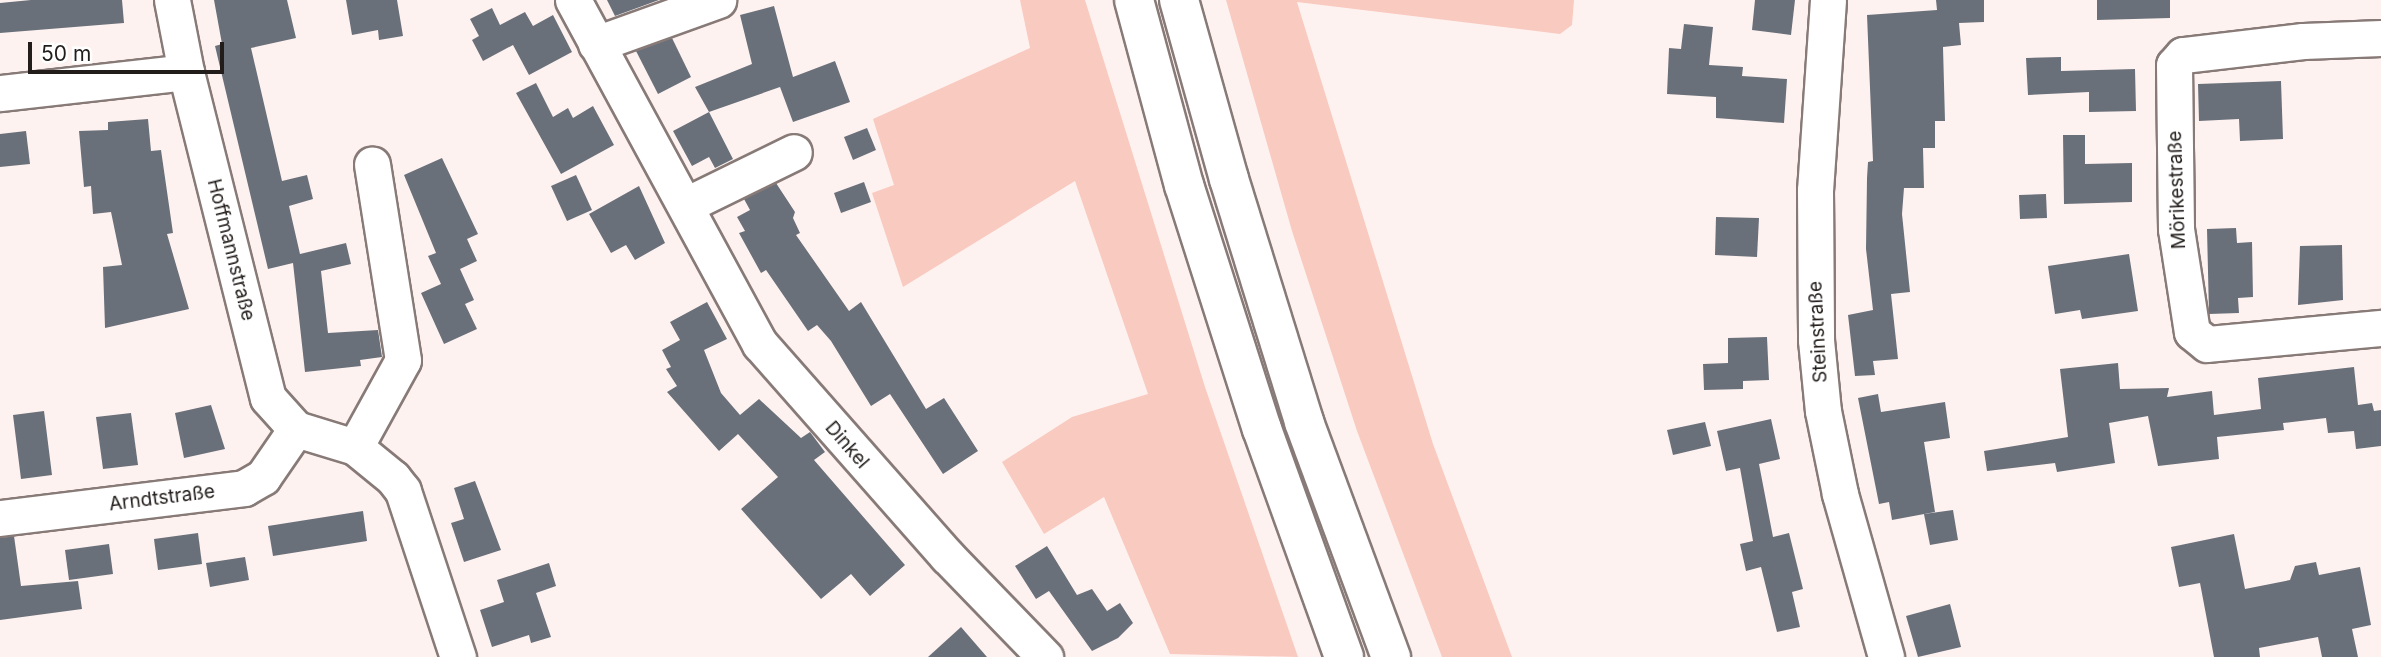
<!DOCTYPE html>
<meta charset="utf-8">
<style>
body{margin:0}
#map{position:relative;width:2381px;height:657px;overflow:hidden;background:#fef2f0;font-family:Inter,sans-serif}
div>[style]{position:absolute}
.green>*{inset:0;background:#f9cabf}
.building>*{inset:0;background:#6a707a}
.roads{filter:drop-shadow(2px 0 #877a77) drop-shadow(-2px 0 #877a77) drop-shadow(0 2px #877a77) drop-shadow(0 -2px #877a77)}
.minor>*{height:35px;margin:-17.5px;padding:0 17.5px;transform-origin:17.5px;border-radius:17.5px;background:#fff}
.highway>*{height:38px;margin:-19px;padding:0 19px;transform-origin:19px;border-radius:19px;background:#fff}
span{translate:-50% -50%;white-space:nowrap;text-align:center;line-height:1.15;-webkit-text-stroke:7px #fff;paint-order:stroke}
.street-label{font-size:19px;color:#221d1b}
.scale{position:absolute;left:28px;top:42px;width:196px;height:32px;box-sizing:border-box;border:4px solid #221d1b;border-top:0;padding-left:9px;font-size:21px;line-height:24px;white-space:nowrap;color:#221d1b;-webkit-text-stroke:5px #fff;paint-order:stroke}
</style>
<div id="map">
<div class="green">
<div style="clip-path:polygon(1020px 0,1085px 0,1205px 387px,1298px 657px,1170px 654px,1104px 497px,1044px 534px,1002px 462px,1072px 417px,1148px 394px,1075px 181px,903px 287px,872px 193px,894px 185px,873px 119px,1030px 48px)"></div>
<div style="clip-path:polygon(1226px 0,1574px 0,1572px 25px,1560px 34px,1297px 2px,1433px 444px,1512px 657px,1442px 657px,1357px 431px,1292px 231px)"></div>
</div>
<div class="building">
<div style="clip-path:polygon(31px 0,122px 0,124px 23px,0 33px,0 3px)"></div>
<div style="clip-path:polygon(214px 0,287px 0,296px 38px,251px 48px,282px 181px,307px 175px,313px 199px,289px 206px,300px 254px,346px 243px,351px 264px,321px 271px,328px 333px,378px 330px,382px 357px,360px 360px,361px 366px,305px 372px,293px 263px,268px 269px,215px 46px,222px 44px)"></div>
<div style="clip-path:polygon(346px 0,397px 0,403px 36px,379px 40px,378px 30px,352px 35px)"></div>
<div style="clip-path:polygon(607px 0,659px 0,615px 16px)"></div>
<div style="clip-path:polygon(1755px 0,1795px 0,1791px 35px,1752px 30px)"></div>
<div style="clip-path:polygon(1936px 0,1984px 0,1984px 22px,1959px 23px,1961px 45px,1943px 47px,1945px 121px,1935px 121px,1935px 148px,1923px 148px,1924px 188px,1904px 188px,1902px 214px,1910px 292px,1891px 294px,1898px 359px,1873px 361px,1875px 375px,1855px 376px,1848px 315px,1873px 310px,1866px 249px,1867px 178px,1868px 162px,1873px 161px,1867px 15px,1937px 10px)"></div>
<div style="clip-path:polygon(2097px 0,2170px 0,2170px 18px,2097px 20px)"></div>
<div style="clip-path:polygon(774px 6px,793px 77px,835px 61px,850px 102px,793px 122px,780px 87px,709px 112px,695px 87px,752px 64px,740px 15px)"></div>
<div style="clip-path:polygon(492px 8px,500px 25px,525px 12px,533px 26px,553px 15px,572px 52px,529px 75px,513px 45px,483px 61px,472px 40px,479px 36px,470px 19px)"></div>
<div style="clip-path:polygon(1684px 24px,1713px 27px,1709px 65px,1743px 67px,1742px 76px,1787px 79px,1784px 123px,1716px 118px,1716px 97px,1667px 94px,1669px 48px,1681px 49px)"></div>
<div style="clip-path:polygon(672px 38px,691px 77px,658px 94px,636px 51px)"></div>
<div style="clip-path:polygon(2061px 57px,2061px 71px,2135px 69px,2136px 111px,2089px 112px,2089px 92px,2028px 95px,2026px 58px)"></div>
<div style="clip-path:polygon(2281px 81px,2283px 139px,2240px 141px,2239px 119px,2199px 121px,2198px 84px)"></div>
<div style="clip-path:polygon(536px 83px,553px 117px,568px 108px,573px 118px,593px 106px,614px 145px,561px 174px,516px 93px)"></div>
<div style="clip-path:polygon(709px 112px,733px 159px,715px 168px,709px 157px,692px 166px,673px 131px)"></div>
<div style="clip-path:polygon(148px 119px,151px 151px,161px 150px,173px 233px,167px 234px,189px 309px,105px 328px,103px 267px,122px 265px,111px 212px,93px 214px,91px 186px,84px 187px,79px 131px,108px 130px,108px 122px)"></div>
<div style="clip-path:polygon(867px 128px,876px 150px,853px 160px,844px 137px)"></div>
<div style="clip-path:polygon(26px 131px,30px 164px,0 167px,0 134px)"></div>
<div style="clip-path:polygon(2063px 135px,2085px 135px,2085px 164px,2132px 163px,2132px 202px,2064px 204px)"></div>
<div style="clip-path:polygon(442px 158px,478px 234px,467px 239px,477px 261px,460px 269px,474px 300px,465px 304px,477px 329px,444px 344px,421px 293px,441px 284px,428px 256px,436px 253px,404px 175px)"></div>
<div style="clip-path:polygon(576px 175px,592px 210px,567px 221px,551px 186px)"></div>
<div style="clip-path:polygon(864px 182px,871px 202px,841px 213px,834px 193px)"></div>
<div style="clip-path:polygon(776px 183px,795px 212px,793px 218px,800px 233px,796px 235px,849px 311px,861px 302px,926px 409px,944px 398px,978px 451px,943px 474px,890px 394px,871px 406px,831px 341px,817px 325px,808px 331px,766px 270px,761px 273px,739px 233px,745px 231px,737px 217px,750px 210px,744px 199px)"></div>
<div style="clip-path:polygon(639px 186px,665px 243px,635px 260px,626px 245px,611px 253px,589px 214px)"></div>
<div style="clip-path:polygon(2046px 194px,2047px 218px,2020px 219px,2019px 195px)"></div>
<div style="clip-path:polygon(1716px 217px,1759px 218px,1757px 257px,1715px 255px)"></div>
<div style="clip-path:polygon(2236px 228px,2237px 243px,2252px 242px,2253px 297px,2238px 298px,2239px 313px,2209px 314px,2207px 229px)"></div>
<div style="clip-path:polygon(2342px 245px,2343px 300px,2298px 305px,2300px 246px)"></div>
<div style="clip-path:polygon(2129px 254px,2138px 311px,2082px 319px,2080px 310px,2055px 314px,2048px 266px)"></div>
<div style="clip-path:polygon(707px 302px,727px 339px,704px 350px,721px 393px,740px 415px,759px 399px,801px 438px,810px 432px,825px 452px,814px 460px,905px 565px,870px 596px,851px 574px,821px 599px,741px 509px,778px 477px,738px 434px,719px 451px,667px 392px,677px 386px,666px 369px,671px 367px,662px 350px,680px 340px,670px 322px)"></div>
<div style="clip-path:polygon(1767px 337px,1769px 380px,1743px 381px,1743px 389px,1704px 390px,1703px 364px,1728px 363px,1728px 338px)"></div>
<div style="clip-path:polygon(2118px 363px,2120px 389px,2169px 388px,2167px 397px,2212px 391px,2214px 415px,2261px 409px,2258px 378px,2354px 367px,2358px 405px,2372px 403px,2374px 411px,2381px 410px,2381px 446px,2356px 449px,2354px 431px,2328px 433px,2326px 418px,2283px 423px,2284px 430px,2217px 437px,2219px 459px,2158px 466px,2148px 416px,2109px 423px,2115px 463px,2057px 472px,2055px 463px,1987px 471px,1984px 451px,2068px 437px,2060px 369px)"></div>
<div style="clip-path:polygon(1878px 394px,1881px 412px,1945px 402px,1950px 438px,1924px 442px,1935px 512px,1892px 520px,1889px 502px,1879px 504px,1858px 398px)"></div>
<div style="clip-path:polygon(211px 405px,225px 449px,184px 458px,175px 413px)"></div>
<div style="clip-path:polygon(44px 411px,52px 475px,21px 479px,13px 415px)"></div>
<div style="clip-path:polygon(131px 413px,138px 465px,103px 469px,96px 417px)"></div>
<div style="clip-path:polygon(1771px 419px,1780px 459px,1759px 464px,1773px 537px,1789px 533px,1803px 589px,1792px 592px,1800px 627px,1777px 632px,1761px 567px,1746px 571px,1740px 544px,1753px 541px,1740px 468px,1726px 471px,1717px 431px)"></div>
<div style="clip-path:polygon(1705px 422px,1711px 446px,1673px 455px,1667px 430px)"></div>
<div style="clip-path:polygon(475px 481px,501px 550px,464px 562px,451px 523px,464px 519px,454px 488px)"></div>
<div style="clip-path:polygon(1953px 510px,1958px 540px,1930px 545px,1924px 514px)"></div>
<div style="clip-path:polygon(363px 511px,367px 541px,273px 556px,268px 526px)"></div>
<div style="clip-path:polygon(198px 533px,202px 564px,158px 570px,154px 539px)"></div>
<div style="clip-path:polygon(2234px 534px,2245px 589px,2290px 580px,2295px 566px,2316px 562px,2319px 575px,2360px 567px,2371px 625px,2352px 629px,2358px 657px,2322px 657px,2318px 637px,2259px 648px,2260px 657px,2214px 657px,2200px 583px,2179px 587px,2171px 547px)"></div>
<div style="clip-path:polygon(14px 536px,21px 586px,78px 581px,82px 609px,0 620px,0 538px)"></div>
<div style="clip-path:polygon(109px 544px,113px 574px,69px 580px,65px 550px)"></div>
<div style="clip-path:polygon(1047px 546px,1077px 595px,1092px 589px,1107px 611px,1120px 603px,1133px 623px,1118px 638px,1092px 651px,1049px 591px,1036px 599px,1015px 566px)"></div>
<div style="clip-path:polygon(245px 557px,249px 580px,210px 587px,206px 563px)"></div>
<div style="clip-path:polygon(549px 563px,556px 586px,536px 593px,551px 637px,531px 643px,529px 635px,492px 647px,480px 610px,504px 602px,497px 580px)"></div>
<div style="clip-path:polygon(1950px 604px,1961px 647px,1918px 657px,1906px 616px)"></div>
<div style="clip-path:polygon(961px 627px,987px 657px,928px 657px)"></div>
</div>
<div class="roads">
<div class="minor">
<div style="left:172px;top:0;width:73px;rotate:79deg"></div>
<div style="left:186px;top:72px;width:336px;rotate:75.9deg"></div>
<div style="left:268px;top:398px;width:42px;rotate:47.9deg"></div>
<div style="left:296px;top:429px;width:62px;rotate:17deg"></div>
<div style="left:355px;top:447px;width:49px;rotate:39.2deg"></div>
<div style="left:393px;top:478px;width:16px;rotate:52deg"></div>
<div style="left:403px;top:491px;width:175px;rotate:71.7deg"></div>
<div style="left:573px;top:0;width:392px;rotate:61.5deg"></div>
<div style="left:760px;top:344px;width:283px;rotate:48.6deg"></div>
<div style="left:947px;top:556px;width:141px;rotate:45.9deg"></div>
<div style="left:1828px;top:0;width:190px;rotate:93.9deg"></div>
<div style="left:1815px;top:190px;width:150px;rotate:89.6deg"></div>
<div style="left:1816px;top:340px;width:71px;rotate:84.4deg"></div>
<div style="left:1823px;top:411px;width:85px;rotate:78.4deg"></div>
<div style="left:1840px;top:494px;width:169px;rotate:74.2deg"></div>
<div style="left:2381px;top:38px;width:78px;rotate:177.8deg"></div>
<div style="left:2303px;top:41px;width:121px;rotate:173.3deg"></div>
<div style="left:2183px;top:55px;width:13px;rotate:132deg"></div>
<div style="left:2174px;top:65px;width:164px;rotate:89.3deg"></div>
<div style="left:2176px;top:229px;width:104px;rotate:81.2deg"></div>
<div style="left:2192px;top:332px;width:19px;rotate:39deg"></div>
<div style="left:2207px;top:344px;width:175px;rotate:-5.3deg"></div>
<div style="left:596px;top:44px;width:130px;rotate:-19.8deg"></div>
<div style="left:0;top:93px;width:187px;rotate:-6.4deg"></div>
<div style="left:686px;top:205px;width:120px;rotate:-26.1deg"></div>
<div style="left:355px;top:447px;width:99px;rotate:-61.1deg"></div>
<div style="left:403px;top:360px;width:198px;rotate:-99deg"></div>
<div style="left:0;top:518px;width:246px;rotate:-7deg"></div>
<div style="left:244px;top:488px;width:22px;rotate:-30deg"></div>
<div style="left:263px;top:477px;width:58px;rotate:-55.5deg"></div>
</div>
<div class="highway">
<div style="left:1134px;top:0;width:192px;rotate:74.9deg"></div>
<div style="left:1184px;top:185px;width:256px;rotate:72.3deg"></div>
<div style="left:1262px;top:429px;width:242px;rotate:70.2deg"></div>
<div style="left:1179px;top:0;width:186px;rotate:74.4deg"></div>
<div style="left:1229px;top:179px;width:254px;rotate:72.8deg"></div>
<div style="left:1304px;top:422px;width:251px;rotate:69.7deg"></div>
</div>
</div>
<div class="street-label">
<span style="left:2177px;top:190px;rotate:-92deg">Mörikestraße</span>
<span style="left:231px;top:250px;rotate:76deg">Hoffmannstraße</span>
<span style="left:1818px;top:332px;rotate:-93deg">Steinstraße</span>
<span style="left:847px;top:445px;rotate:49deg">Dinkel</span>
<span style="left:162px;top:498px;rotate:-7deg">Arndtstraße</span>
</div>
<div class="scale">50 m</div>
</div>
